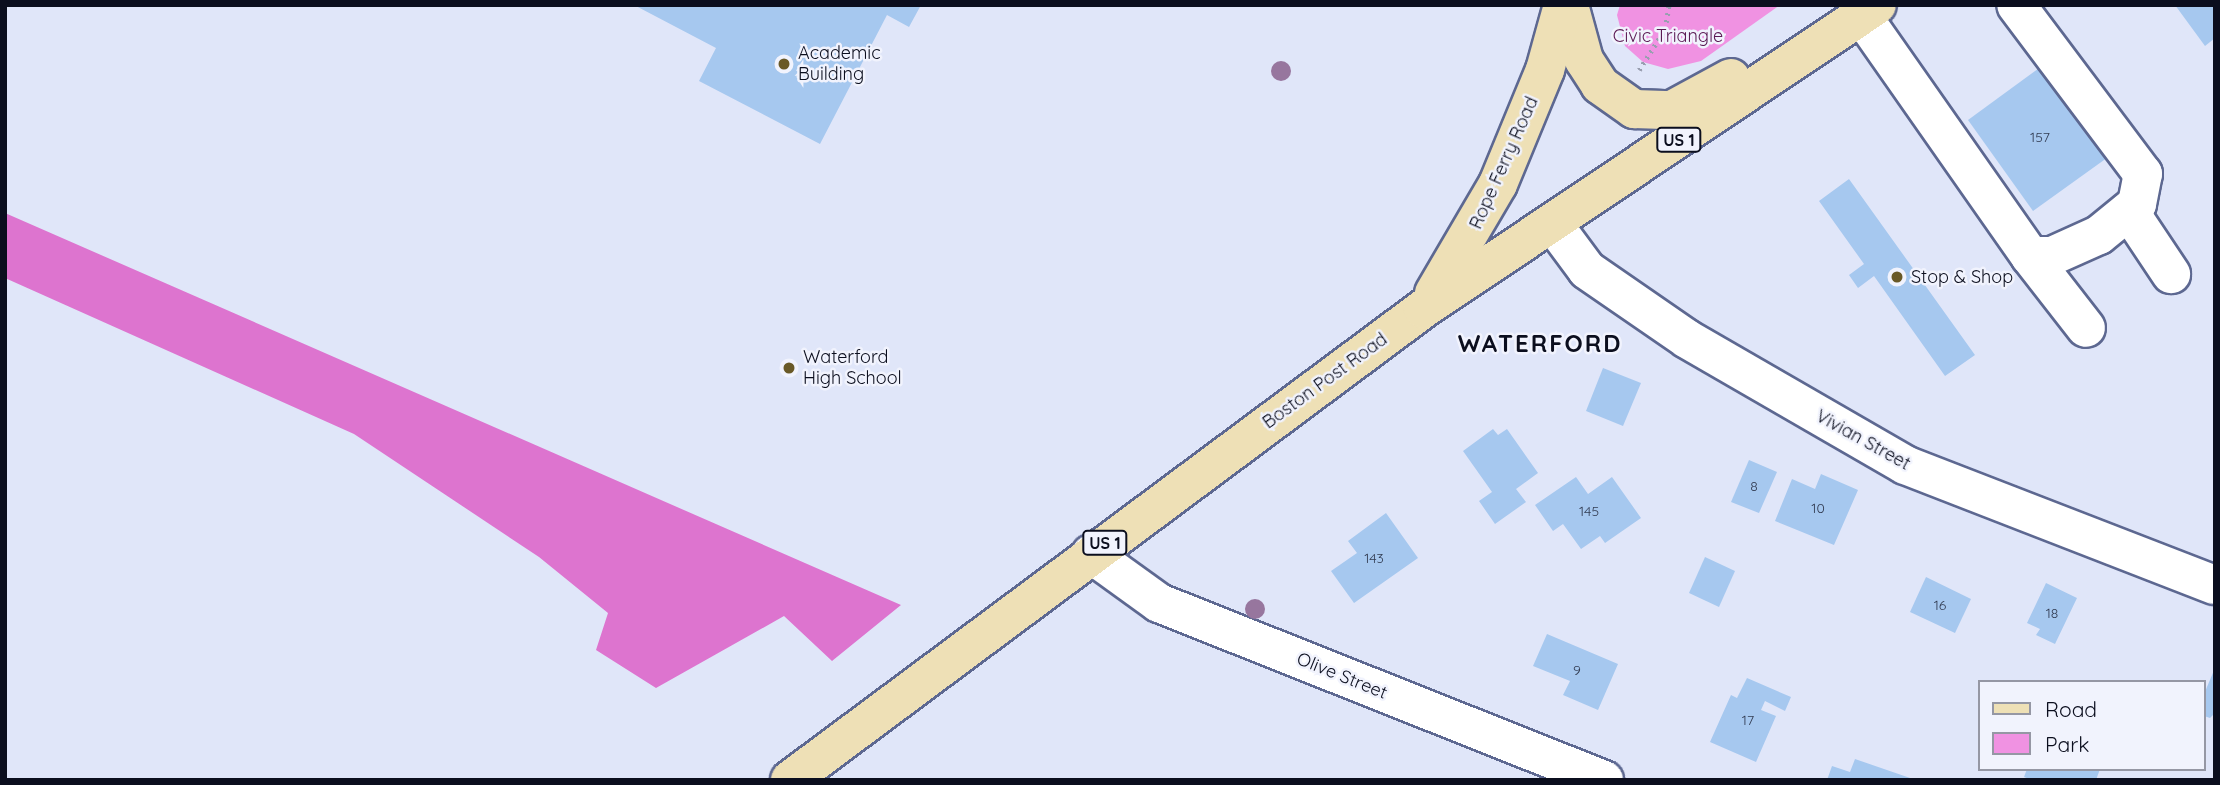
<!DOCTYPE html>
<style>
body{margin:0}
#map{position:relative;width:2220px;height:785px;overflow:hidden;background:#e0e6f9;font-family:Quicksand,sans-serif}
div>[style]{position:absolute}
.green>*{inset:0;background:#f092e2}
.forest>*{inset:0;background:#dd74cf}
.building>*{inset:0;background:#a6c8ef}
.path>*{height:4.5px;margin-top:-2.25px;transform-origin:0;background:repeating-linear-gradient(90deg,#999eb0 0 2px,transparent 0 7px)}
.roads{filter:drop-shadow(2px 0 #5d6891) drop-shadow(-2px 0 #5d6891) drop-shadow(0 2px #5d6891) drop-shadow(0 -2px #5d6891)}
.minor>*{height:38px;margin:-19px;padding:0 19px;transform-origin:19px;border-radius:19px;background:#fff}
.major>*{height:38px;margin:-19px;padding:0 19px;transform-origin:19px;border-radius:19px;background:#eee0b6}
.trees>*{width:20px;height:20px;margin:-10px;border-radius:50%;background:#97769e}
.dots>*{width:19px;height:19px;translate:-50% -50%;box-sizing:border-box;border:4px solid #f1f3fd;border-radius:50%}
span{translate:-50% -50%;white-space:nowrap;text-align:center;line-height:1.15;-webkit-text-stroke:5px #f1f3fd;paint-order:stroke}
.number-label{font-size:14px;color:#323c52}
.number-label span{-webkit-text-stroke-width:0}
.shield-label span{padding:2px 5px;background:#f1f3fd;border:2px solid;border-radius:5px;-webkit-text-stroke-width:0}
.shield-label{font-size:16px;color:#0b0e1e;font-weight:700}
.park-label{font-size:18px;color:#5b1a54}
.poi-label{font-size:18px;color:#0b0e1e}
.left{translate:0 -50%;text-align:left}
.street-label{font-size:18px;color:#0b0e1e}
.district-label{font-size:24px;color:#0b0e1e;font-weight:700;letter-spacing:2px}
.frame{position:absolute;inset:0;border:7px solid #0b0e1e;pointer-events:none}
.legend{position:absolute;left:1978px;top:680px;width:228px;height:91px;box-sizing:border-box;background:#f1f3fd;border:2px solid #9597a4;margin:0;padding:9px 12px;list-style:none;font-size:21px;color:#0b0e1e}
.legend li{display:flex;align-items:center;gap:14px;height:35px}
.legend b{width:35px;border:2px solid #9597a4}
</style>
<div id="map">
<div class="green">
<div style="clip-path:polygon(1620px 5px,1780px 5px,1701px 61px,1668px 69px,1643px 62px,1625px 46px,1617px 15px)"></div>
</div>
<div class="forest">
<div style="clip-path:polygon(5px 213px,901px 605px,832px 661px,784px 616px,656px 688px,596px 650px,608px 613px,539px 557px,354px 434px,5px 278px)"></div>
</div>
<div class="building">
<div style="clip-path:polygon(634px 5px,921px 5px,909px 27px,887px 15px,820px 144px,699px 81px,716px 48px)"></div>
<div style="clip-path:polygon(2175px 5px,2215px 5px,2215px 38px,2205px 46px)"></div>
<div style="clip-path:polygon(2046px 63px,2111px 155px,2033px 211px,1968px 120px)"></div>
<div style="clip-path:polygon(1849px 179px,1975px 355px,1945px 376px,1874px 276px,1858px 288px,1849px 275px,1864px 264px,1819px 201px)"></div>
<div style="clip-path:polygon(1603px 368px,1641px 383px,1623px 426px,1586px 411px)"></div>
<div style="clip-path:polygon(1493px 429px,1498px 435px,1507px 429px,1538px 473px,1516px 489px,1526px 502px,1495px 524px,1479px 501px,1492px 492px,1463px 451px)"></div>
<div style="clip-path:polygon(1749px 460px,1777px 472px,1759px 513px,1731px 502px)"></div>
<div style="clip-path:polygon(1821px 474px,1858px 490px,1834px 545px,1775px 521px,1792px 479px,1815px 489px)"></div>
<div style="clip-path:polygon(1576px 477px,1588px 494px,1612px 477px,1641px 518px,1605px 543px,1600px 536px,1581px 549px,1563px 524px,1553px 531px,1535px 505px)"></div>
<div style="clip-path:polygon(1386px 513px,1418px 558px,1354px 603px,1331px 571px,1357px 553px,1348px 541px)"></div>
<div style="clip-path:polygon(1705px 557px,1735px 571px,1719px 607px,1689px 593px)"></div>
<div style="clip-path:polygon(1926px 577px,1971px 599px,1955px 633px,1910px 612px)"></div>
<div style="clip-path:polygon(2046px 583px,2077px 598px,2055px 644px,2036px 635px,2040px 629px,2027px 623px)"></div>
<div style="clip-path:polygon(1547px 634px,1618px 664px,1598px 710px,1563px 695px,1570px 681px,1533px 666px)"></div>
<div style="clip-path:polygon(2215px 668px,2215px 713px,2210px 718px,2204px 716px,2204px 694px)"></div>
<div style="clip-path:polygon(1747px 678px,1791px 697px,1785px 711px,1765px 701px,1761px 710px,1776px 716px,1756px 762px,1710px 742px,1731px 695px,1737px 698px)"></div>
<div style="clip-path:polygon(1855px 759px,1913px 779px,1913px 780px,1827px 780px,1832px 766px,1850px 772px)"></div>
<div style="clip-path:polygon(2027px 769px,2100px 769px,2096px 780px,2032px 780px,2024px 777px)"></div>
</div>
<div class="path">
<div style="left:1639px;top:70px;width:49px;rotate:-57.6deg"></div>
<div style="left:1665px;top:29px;width:24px;rotate:-81deg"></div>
</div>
<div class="roads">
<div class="minor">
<div style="left:1862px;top:16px;width:293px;rotate:55deg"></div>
<div style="left:2030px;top:256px;width:22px"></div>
<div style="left:2052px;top:256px;width:51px;rotate:-24.1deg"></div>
<div style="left:2099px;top:235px;width:49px;rotate:-39.2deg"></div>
<div style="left:2137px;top:204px;width:31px;rotate:-79deg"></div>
<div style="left:2143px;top:174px;width:211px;rotate:-126.9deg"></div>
<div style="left:2129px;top:211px;width:76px;rotate:56.3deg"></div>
<div style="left:1553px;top:224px;width:57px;rotate:53.5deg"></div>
<div style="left:1587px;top:270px;width:121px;rotate:34.6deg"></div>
<div style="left:1687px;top:339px;width:252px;rotate:30deg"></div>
<div style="left:1905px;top:465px;width:332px;rotate:21.2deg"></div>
<div style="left:2030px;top:256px;width:91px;rotate:52.1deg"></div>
<div style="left:1091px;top:554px;width:84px;rotate:35.8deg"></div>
<div style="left:1159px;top:603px;width:479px;rotate:21.7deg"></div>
</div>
<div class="major">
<div style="left:1569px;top:5px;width:57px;rotate:74.7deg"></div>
<div style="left:1584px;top:60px;width:30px;rotate:57deg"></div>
<div style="left:1600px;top:85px;width:42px;rotate:35.2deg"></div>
<div style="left:1634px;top:109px;width:38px;rotate:2deg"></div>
<div style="left:1672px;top:110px;width:67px;rotate:-28.5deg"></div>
<div style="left:1434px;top:293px;width:126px;rotate:-59.6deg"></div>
<div style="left:1498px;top:184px;width:123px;rotate:-67.6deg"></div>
<div style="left:1545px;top:70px;width:67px;rotate:-74.5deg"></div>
<div style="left:790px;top:780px;width:789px;rotate:-36.65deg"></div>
<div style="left:1423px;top:309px;width:546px;rotate:-33.81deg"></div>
</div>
</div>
<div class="trees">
<div style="left:1281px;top:71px"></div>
<div style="left:1255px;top:609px"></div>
</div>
<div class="dots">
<div style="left:784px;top:64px;background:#695927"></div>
<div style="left:1897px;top:277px;background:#695927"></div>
<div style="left:789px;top:368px;background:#695927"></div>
</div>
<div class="number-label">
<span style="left:2040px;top:137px">157</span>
<span style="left:1754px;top:486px">8</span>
<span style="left:1818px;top:508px">10</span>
<span style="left:1589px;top:511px">145</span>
<span style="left:1374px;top:558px">143</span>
<span style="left:1940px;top:605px">16</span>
<span style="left:2052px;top:613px">18</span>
<span style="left:1577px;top:670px">9</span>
<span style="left:1748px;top:720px">17</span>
</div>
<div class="shield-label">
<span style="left:1679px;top:140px">US 1</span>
<span style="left:1105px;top:543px">US 1</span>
</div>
<div class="park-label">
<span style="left:1668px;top:36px">Civic Triangle</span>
</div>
<div class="poi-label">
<span class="left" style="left:798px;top:64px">Academic<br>Building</span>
<span class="left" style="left:1911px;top:277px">Stop &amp; Shop</span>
<span class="left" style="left:803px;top:368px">Waterford<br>High School</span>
</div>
<div class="street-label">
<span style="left:1504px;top:163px;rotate:-66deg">Rope Ferry Road</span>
<span style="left:1325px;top:381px;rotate:-36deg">Boston Post Road</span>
<span style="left:1863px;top:440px;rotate:29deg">Vivian Street</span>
<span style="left:1342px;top:676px;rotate:22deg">Olive Street</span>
</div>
<div class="district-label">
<span style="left:1540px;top:344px">WATERFORD</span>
</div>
<div class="frame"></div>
<ul class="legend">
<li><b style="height:9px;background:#eee0b6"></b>Road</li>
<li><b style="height:19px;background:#f092e2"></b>Park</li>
</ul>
</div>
